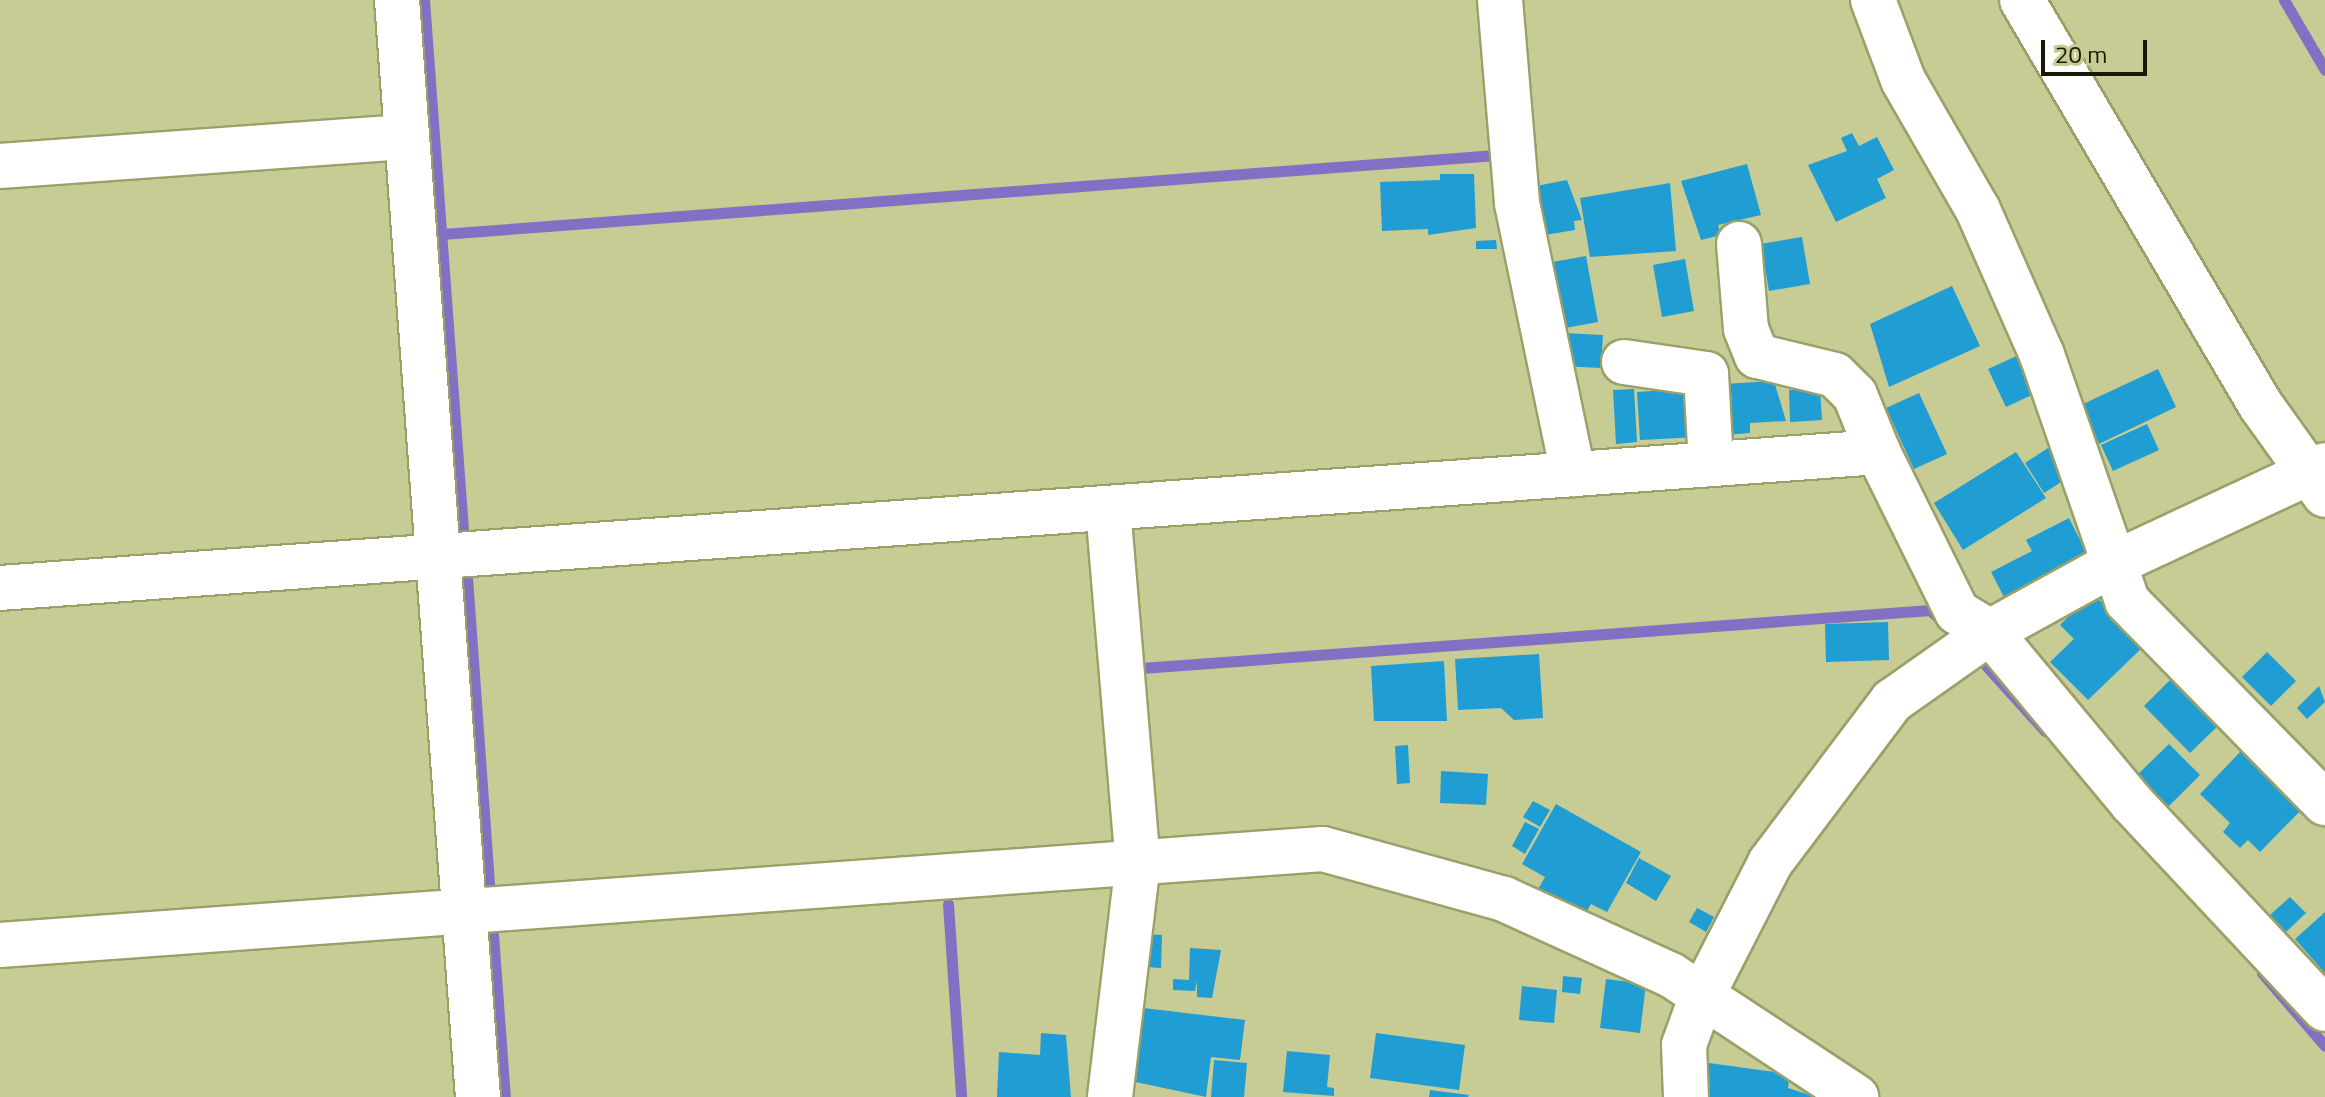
<!DOCTYPE html>
<style>
body{margin:0}
#map{position:relative;width:2325px;height:1097px;overflow:hidden;background:#c6cc93;font-family:"Titillium Web",sans-serif}
div>[style]{position:absolute}
.stream>*{height:11px;margin:-5.5px;padding:0 5.5px;transform-origin:5.5px;border-radius:5.5px;background:#836fc4}
.building>*{inset:0;background:#209dd2}
.roads{filter:drop-shadow(2px 0 #9ba069) drop-shadow(-2px 0 #9ba069) drop-shadow(0 2px #9ba069) drop-shadow(0 -2px #9ba069)}
.minor>*{height:44px;margin:-22px;padding:0 22px;transform-origin:22px;border-radius:22px;background:#fff}
span{translate:-50% -50%;white-space:nowrap;text-align:center;line-height:1.15;-webkit-text-stroke:6px #c6cc93;paint-order:stroke}
.scale{position:absolute;left:2041px;top:40px;width:106px;height:36px;box-sizing:border-box;border:4px solid #171904;border-top:0;padding-left:10px;font-size:24px;line-height:28px;white-space:nowrap;color:#171904;-webkit-text-stroke:6px #c6cc93;paint-order:stroke}
</style>
<div id="map">
<div class="stream">
<div style="left:424px;top:0;width:544px;rotate:85.79deg"></div>
<div style="left:2284px;top:0;width:81px;rotate:59.6deg"></div>
<div style="left:442px;top:234px;width:1057px;rotate:-4.29deg"></div>
<div style="left:467px;top:577px;width:320px;rotate:85.9deg"></div>
<div style="left:490px;top:896px;width:6px;rotate:-9deg"></div>
<div style="left:1981px;top:660px;width:96px;rotate:48deg"></div>
<div style="left:1141px;top:668px;width:791px;rotate:-4.2deg"></div>
<div style="left:1930px;top:610px;width:16px;rotate:43deg"></div>
<div style="left:948px;top:904px;width:193px;rotate:86.1deg"></div>
<div style="left:493px;top:935px;width:162px;rotate:85.8deg"></div>
<div style="left:2262px;top:973px;width:96px;rotate:49.2deg"></div>
</div>
<div class="building">
<div style="clip-path:polygon(1852px 133px,1859px 146px,1877px 137px,1894px 170px,1877px 179px,1886px 198px,1836px 222px,1808px 165px,1847px 151px,1841px 138px)"></div>
<div style="clip-path:polygon(1747px 164px,1761px 215px,1718px 225px,1721px 235px,1701px 240px,1681px 181px)"></div>
<div style="clip-path:polygon(1440px 174px,1474px 174px,1476px 228px,1428px 235px,1428px 229px,1382px 231px,1380px 182px,1440px 180px)"></div>
<div style="clip-path:polygon(1567px 180px,1582px 220px,1574px 221px,1575px 230px,1539px 236px,1531px 187px)"></div>
<div style="clip-path:polygon(1670px 183px,1676px 251px,1590px 257px,1580px 198px)"></div>
<div style="clip-path:polygon(1802px 237px,1810px 284px,1769px 291px,1761px 244px)"></div>
<div style="clip-path:polygon(1496px 240px,1497px 249px,1476px 249px,1476px 241px)"></div>
<div style="clip-path:polygon(1586px 256px,1598px 322px,1560px 329px,1547px 263px)"></div>
<div style="clip-path:polygon(1685px 259px,1694px 311px,1662px 317px,1653px 265px)"></div>
<div style="clip-path:polygon(1952px 286px,1980px 346px,1889px 387px,1870px 324px)"></div>
<div style="clip-path:polygon(1563px 333px,1603px 335px,1601px 368px,1561px 366px)"></div>
<div style="clip-path:polygon(2019px 355px,2036px 393px,2006px 407px,1988px 369px)"></div>
<div style="clip-path:polygon(2158px 369px,2176px 407px,2099px 444px,2081px 405px)"></div>
<div style="clip-path:polygon(1774px 381px,1786px 421px,1750px 423px,1750px 433px,1726px 435px,1723px 384px)"></div>
<div style="clip-path:polygon(1696px 388px,1699px 437px,1640px 440px,1637px 392px)"></div>
<div style="clip-path:polygon(1820px 388px,1822px 420px,1790px 422px,1789px 390px)"></div>
<div style="clip-path:polygon(1634px 389px,1637px 442px,1616px 444px,1613px 390px)"></div>
<div style="clip-path:polygon(1919px 393px,1947px 454px,1914px 469px,1886px 408px)"></div>
<div style="clip-path:polygon(2147px 424px,2159px 450px,2113px 471px,2101px 445px)"></div>
<div style="clip-path:polygon(2051px 446px,2069px 477px,2044px 493px,2025px 463px)"></div>
<div style="clip-path:polygon(2016px 452px,2046px 498px,1963px 550px,1934px 503px)"></div>
<div style="clip-path:polygon(2069px 518px,2087px 554px,2004px 597px,1991px 572px,2032px 551px,2026px 540px)"></div>
<div style="clip-path:polygon(2092px 593px,2145px 645px,2088px 700px,2050px 662px,2074px 639px,2060px 625px)"></div>
<div style="clip-path:polygon(1888px 622px,1889px 660px,1826px 662px,1825px 624px)"></div>
<div style="clip-path:polygon(2267px 652px,2296px 681px,2271px 706px,2242px 677px)"></div>
<div style="clip-path:polygon(1539px 654px,1543px 718px,1514px 720px,1501px 708px,1458px 710px,1455px 659px)"></div>
<div style="clip-path:polygon(1444px 661px,1447px 721px,1374px 721px,1371px 666px)"></div>
<div style="clip-path:polygon(2175px 675px,2222px 722px,2190px 753px,2144px 706px)"></div>
<div style="clip-path:polygon(2319px 686px,2325px 702px,2307px 719px,2297px 708px)"></div>
<div style="clip-path:polygon(2169px 744px,2200px 775px,2164px 811px,2133px 779px)"></div>
<div style="clip-path:polygon(1408px 745px,1410px 783px,1397px 784px,1395px 746px)"></div>
<div style="clip-path:polygon(2241px 751px,2302px 809px,2260px 852px,2248px 840px,2240px 848px,2223px 832px,2230px 823px,2200px 794px)"></div>
<div style="clip-path:polygon(1441px 771px,1488px 774px,1486px 805px,1440px 803px)"></div>
<div style="clip-path:polygon(1533px 801px,1550px 810px,1540px 827px,1523px 817px)"></div>
<div style="clip-path:polygon(1556px 804px,1641px 852px,1607px 912px,1591px 904px,1582px 920px,1536px 893px,1545px 877px,1522px 864px)"></div>
<div style="clip-path:polygon(1525px 822px,1539px 829px,1525px 854px,1512px 846px)"></div>
<div style="clip-path:polygon(1639px 858px,1671px 876px,1656px 901px,1626px 883px)"></div>
<div style="clip-path:polygon(2290px 897px,2306px 913px,2286px 932px,2270px 915px)"></div>
<div style="clip-path:polygon(1697px 908px,1714px 917px,1706px 932px,1689px 922px)"></div>
<div style="clip-path:polygon(2325px 912px,2325px 973px,2295px 939px)"></div>
<div style="clip-path:polygon(1147px 934px,1162px 935px,1161px 968px,1146px 967px)"></div>
<div style="clip-path:polygon(1190px 948px,1221px 950px,1212px 998px,1197px 997px,1197px 981px,1195px 991px,1173px 990px,1173px 979px,1189px 980px)"></div>
<div style="clip-path:polygon(1563px 976px,1582px 978px,1580px 994px,1562px 992px)"></div>
<div style="clip-path:polygon(1606px 979px,1646px 984px,1640px 1033px,1600px 1028px)"></div>
<div style="clip-path:polygon(1522px 986px,1557px 990px,1554px 1023px,1519px 1020px)"></div>
<div style="clip-path:polygon(1135px 1007px,1245px 1020px,1240px 1060px,1211px 1057px,1206px 1097px,1131px 1081px)"></div>
<div style="clip-path:polygon(1041px 1033px,1066px 1035px,1071px 1097px,997px 1097px,999px 1052px,1040px 1055px)"></div>
<div style="clip-path:polygon(1376px 1033px,1465px 1045px,1459px 1090px,1370px 1078px)"></div>
<div style="clip-path:polygon(1287px 1051px,1330px 1055px,1327px 1087px,1334px 1088px,1334px 1096px,1283px 1092px)"></div>
<div style="clip-path:polygon(1214px 1060px,1247px 1063px,1244px 1097px,1211px 1097px)"></div>
<div style="clip-path:polygon(1709px 1063px,1790px 1074px,1788px 1088px,1816px 1097px,1705px 1097px)"></div>
<div style="clip-path:polygon(1430px 1090px,1469px 1095px,1468px 1097px,1429px 1097px)"></div>
</div>
<div class="roads">
<div class="minor">
<div style="left:397px;top:0;width:1100px;rotate:85.78deg"></div>
<div style="left:1500px;top:0;width:204px;rotate:85.2deg"></div>
<div style="left:1517px;top:203px;width:277px;rotate:78.3deg"></div>
<div style="left:1873px;top:0;width:85px;rotate:69.4deg"></div>
<div style="left:1903px;top:80px;width:150px;rotate:60deg"></div>
<div style="left:1978px;top:210px;width:158px;rotate:66.2deg"></div>
<div style="left:2042px;top:355px;width:260px;rotate:70.9deg"></div>
<div style="left:2127px;top:601px;width:283px;rotate:45.6deg"></div>
<div style="left:2022px;top:0;width:472px;rotate:59.5deg"></div>
<div style="left:2262px;top:407px;width:108px;rotate:54.4deg"></div>
<div style="left:0;top:166px;width:408px;rotate:-4.1deg"></div>
<div style="left:1739px;top:244px;width:85px;rotate:85.3deg"></div>
<div style="left:1746px;top:329px;width:29px;rotate:68deg"></div>
<div style="left:1757px;top:356px;width:80px;rotate:13.7deg"></div>
<div style="left:1835px;top:375px;width:28px;rotate:45deg"></div>
<div style="left:1855px;top:395px;width:61px;rotate:68deg"></div>
<div style="left:1624px;top:362px;width:83px;rotate:8.3deg"></div>
<div style="left:1706px;top:374px;width:90px;rotate:86.8deg"></div>
<div style="left:1108px;top:508px;width:355px;rotate:85.2deg"></div>
<div style="left:1138px;top:862px;width:237px;rotate:96.8deg"></div>
<div style="left:0;top:588px;width:1883px;rotate:-4.14deg"></div>
<div style="left:1878px;top:452px;width:178px;rotate:63.7deg"></div>
<div style="left:1957px;top:612px;width:39px;rotate:31deg"></div>
<div style="left:1990px;top:632px;width:222px;rotate:50.3deg"></div>
<div style="left:2132px;top:803px;width:282px;rotate:46.9deg"></div>
<div style="left:0;top:945px;width:1326px;rotate:-4.15deg"></div>
<div style="left:1323px;top:849px;width:188px;rotate:15.4deg"></div>
<div style="left:1504px;top:899px;width:183px;rotate:24.5deg"></div>
<div style="left:1671px;top:975px;width:222px;rotate:33.4deg"></div>
<div style="left:1686px;top:1097px;width:52px;rotate:-92.2deg"></div>
<div style="left:1684px;top:1045px;width:50px;rotate:-70.1deg"></div>
<div style="left:1701px;top:998px;width:152px;rotate:-62.9deg"></div>
<div style="left:1770px;top:863px;width:203px;rotate:-53deg"></div>
<div style="left:1892px;top:701px;width:120px;rotate:-35.1deg"></div>
<div style="left:1990px;top:632px;width:141px;rotate:-28.9deg"></div>
<div style="left:2113px;top:564px;width:234px;rotate:-25deg"></div>
</div>
</div>
<div class="scale">20 m</div>
</div>
